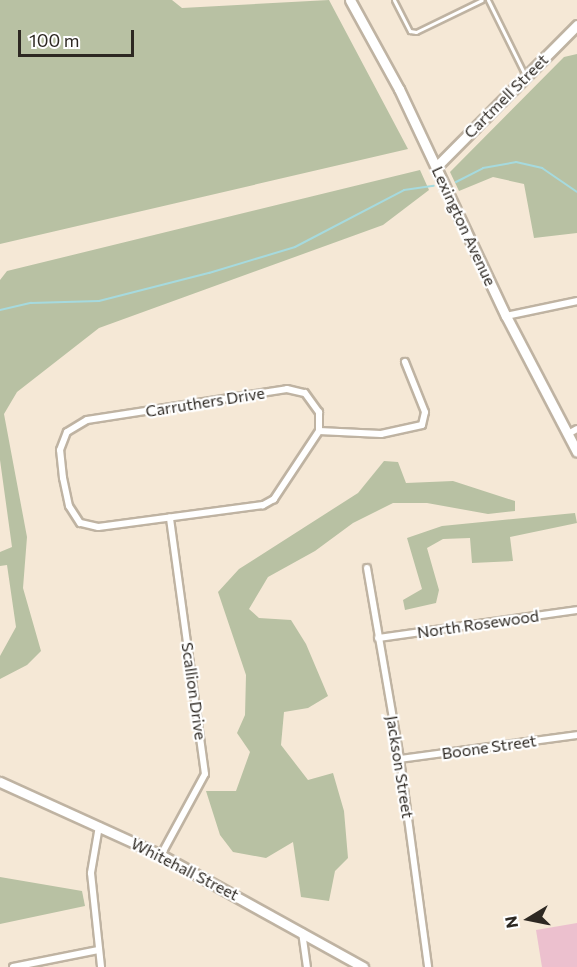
<!DOCTYPE html>
<style>
body{margin:0}
#map{position:relative;width:577px;height:967px;overflow:hidden;background:#f5e8d6;font-family:Commissioner,sans-serif}
div>[style]{position:absolute}
.green>*{inset:0;background:#b8c1a3}
.stream>*{height:2px;margin:-1px;padding:0 1px;transform-origin:1px;border-radius:1px;background:#a6dade}
.building>*{inset:0;background:#ecc0ce}
.roads{filter:drop-shadow(2px 0 #bfb3a2) drop-shadow(-2px 0 #bfb3a2) drop-shadow(0 2px #bfb3a2) drop-shadow(0 -2px #bfb3a2)}
.lane>*{height:3px;margin:-1.5px;padding:0 1.5px;transform-origin:1.5px;border-radius:1.5px;background:#fff}
.street>*{height:6px;margin:-3px;padding:0 3px;transform-origin:3px;border-radius:3px;background:#fff}
.secondary>*{height:9px;margin:-4.5px;padding:0 4.5px;transform-origin:4.5px;border-radius:4.5px;background:#fff}
span{translate:-50% -50%;white-space:nowrap;text-align:center;line-height:1.15;-webkit-text-stroke:4.5px #fff;paint-order:stroke}
.street-label{font-size:16px;color:#2d2822}
.north{position:absolute;left:499px;top:889px;width:60px;height:60px;-webkit-text-stroke:4px #fff;paint-order:stroke;rotate:260deg;font-size:16px;font-weight:700;line-height:24px;text-align:center;color:#2d2822}
.north::after{content:'';display:block;margin:auto;width:21px;height:27px;background:#2d2822;clip-path:polygon(50% 0,100% 100%,50% 72%,0 100%)}
.scale{position:absolute;left:18px;top:30px;width:116px;height:27px;box-sizing:border-box;border:3px solid #2d2822;border-top:0;padding-left:8px;font-size:18px;line-height:21px;white-space:nowrap;color:#2d2822;-webkit-text-stroke:4px #fff;paint-order:stroke}
</style>
<div id="map">
<div class="green">
<div style="clip-path:polygon(0 0,172px 0,182px 8px,329px 0,408px 149px,0 244px)"></div>
<div style="clip-path:polygon(577px 54px,577px 233px,534px 238px,524px 184px,493px 177px,459px 191px,450px 172px,564px 57px)"></div>
<div style="clip-path:polygon(420px 170px,429px 190px,383px 225px,99px 328px,17px 392px,4px 414px,27px 537px,23px 588px,41px 651px,27px 665px,0 679px,0 656px,16px 627px,7px 565px,0 566px,0 552px,12px 547px,0 460px,0 280px,7px 271px)"></div>
<div style="clip-path:polygon(384px 461px,398px 462px,406px 483px,453px 481px,515px 501px,515px 511px,488px 514px,427px 503px,393px 503px,353px 523px,315px 551px,268px 577px,249px 609px,259px 618px,291px 620px,306px 644px,328px 696px,308px 708px,284px 712px,281px 745px,308px 780px,333px 773px,344px 811px,348px 858px,335px 871px,329px 901px,301px 897px,293px 842px,266px 858px,233px 852px,220px 835px,206px 791px,236px 791px,250px 752px,237px 733px,245px 715px,246px 675px,218px 592px,239px 569px,358px 493px)"></div>
<div style="clip-path:polygon(575px 513px,577px 523px,510px 537px,513px 561px,472px 563px,470px 538px,443px 539px,427px 548px,439px 590px,436px 603px,405px 610px,403px 600px,422px 589px,407px 538px,442px 526px)"></div>
<div style="clip-path:polygon(0 877px,82px 891px,85px 906px,0 924px)"></div>
</div>
<div class="stream">
<div style="left:456px;top:182px;width:30px;rotate:-27deg"></div>
<div style="left:483px;top:168px;width:34px;rotate:-10deg"></div>
<div style="left:516px;top:162px;width:27px;rotate:13deg"></div>
<div style="left:542px;top:168px;width:42px;rotate:34.4deg"></div>
<div style="left:0;top:310px;width:32px;rotate:-13deg"></div>
<div style="left:31px;top:303px;width:68px;rotate:-1.7deg"></div>
<div style="left:99px;top:301px;width:114px;rotate:-14.3deg"></div>
<div style="left:209px;top:273px;width:90px;rotate:-16.8deg"></div>
<div style="left:295px;top:247px;width:123px;rotate:-27.6deg"></div>
<div style="left:404px;top:190px;width:30px;rotate:-8deg"></div>
</div>
<div class="building">
<div style="clip-path:polygon(577px 923px,577px 967px,542px 967px,536px 930px)"></div>
</div>
<div class="roads">
<div class="lane">
<div style="left:394px;top:0;width:35px;rotate:63deg"></div>
<div style="left:410px;top:31px;width:6px;rotate:9deg"></div>
<div style="left:416px;top:32px;width:73px;rotate:-25.9deg"></div>
<div style="left:488px;top:0;width:84px;rotate:63.7deg"></div>
</div>
<div class="street">
<div style="left:506px;top:316px;width:73px;rotate:-11.9deg"></div>
<div style="left:287px;top:389px;width:18px;rotate:13deg"></div>
<div style="left:305px;top:393px;width:24px;rotate:54deg"></div>
<div style="left:319px;top:412px;width:19px;rotate:90deg"></div>
<div style="left:319px;top:431px;width:82px;rotate:123.5deg"></div>
<div style="left:274px;top:499px;width:13px;rotate:151deg"></div>
<div style="left:263px;top:505px;width:166px;rotate:172.4deg"></div>
<div style="left:98px;top:527px;width:18px;rotate:-167deg"></div>
<div style="left:80px;top:523px;width:20px;rotate:-123deg"></div>
<div style="left:69px;top:506px;width:29px;rotate:-102deg"></div>
<div style="left:63px;top:478px;width:28px;rotate:-96deg"></div>
<div style="left:60px;top:450px;width:19px;rotate:-69deg"></div>
<div style="left:67px;top:432px;width:23px;rotate:-31deg"></div>
<div style="left:87px;top:420px;width:202px;rotate:-8.8deg"></div>
<div style="left:319px;top:431px;width:62px;rotate:2.8deg"></div>
<div style="left:381px;top:434px;width:42px;rotate:-12.4deg"></div>
<div style="left:422px;top:425px;width:13px;rotate:-77deg"></div>
<div style="left:425px;top:412px;width:54px;rotate:-111.8deg"></div>
<div style="left:568px;top:434px;width:10px;rotate:-29deg"></div>
<div style="left:367px;top:568px;width:194px;rotate:80.2deg"></div>
<div style="left:400px;top:759px;width:210px;rotate:82.3deg"></div>
<div style="left:378px;top:638px;width:201px;rotate:-8deg"></div>
<div style="left:400px;top:759px;width:179px;rotate:-7.7deg"></div>
<div style="left:99px;top:826px;width:48px;rotate:99.7deg"></div>
<div style="left:91px;top:873px;width:95px;rotate:83.9deg"></div>
<div style="left:161px;top:855px;width:92px;rotate:-61.5deg"></div>
<div style="left:205px;top:774px;width:259px;rotate:-97.8deg"></div>
<div style="left:302px;top:932px;width:35px;rotate:82deg"></div>
<div style="left:13px;top:967px;width:87px;rotate:-11.3deg"></div>
</div>
<div class="secondary">
<div style="left:350px;top:0;width:102px;rotate:61.2deg"></div>
<div style="left:399px;top:89px;width:251px;rotate:64.8deg"></div>
<div style="left:506px;top:316px;width:153px;rotate:62.4deg"></div>
<div style="left:436px;top:167px;width:200px;rotate:-45.2deg"></div>
<div style="left:0;top:782px;width:177px;rotate:24.4deg"></div>
<div style="left:161px;top:855px;width:231px;rotate:29deg"></div>
</div>
</div>
<div class="street-label">
<span style="left:506px;top:96px;rotate:-45deg">Cartmell Street</span>
<span style="left:464px;top:226px;rotate:65deg">Lexington Avenue</span>
<span style="left:205px;top:402px;rotate:-9deg">Carruthers Drive</span>
<span style="left:478px;top:624px;rotate:-8deg">North Rosewood</span>
<span style="left:194px;top:691px;rotate:82deg">Scallion Drive</span>
<span style="left:489px;top:747px;rotate:-8deg">Boone Street</span>
<span style="left:400px;top:767px;rotate:81deg">Jackson Street</span>
<span style="left:185px;top:869px;rotate:27deg">Whitehall Street</span>
</div>
<div class="north">N</div>
<div class="scale">100 m</div>
</div>
